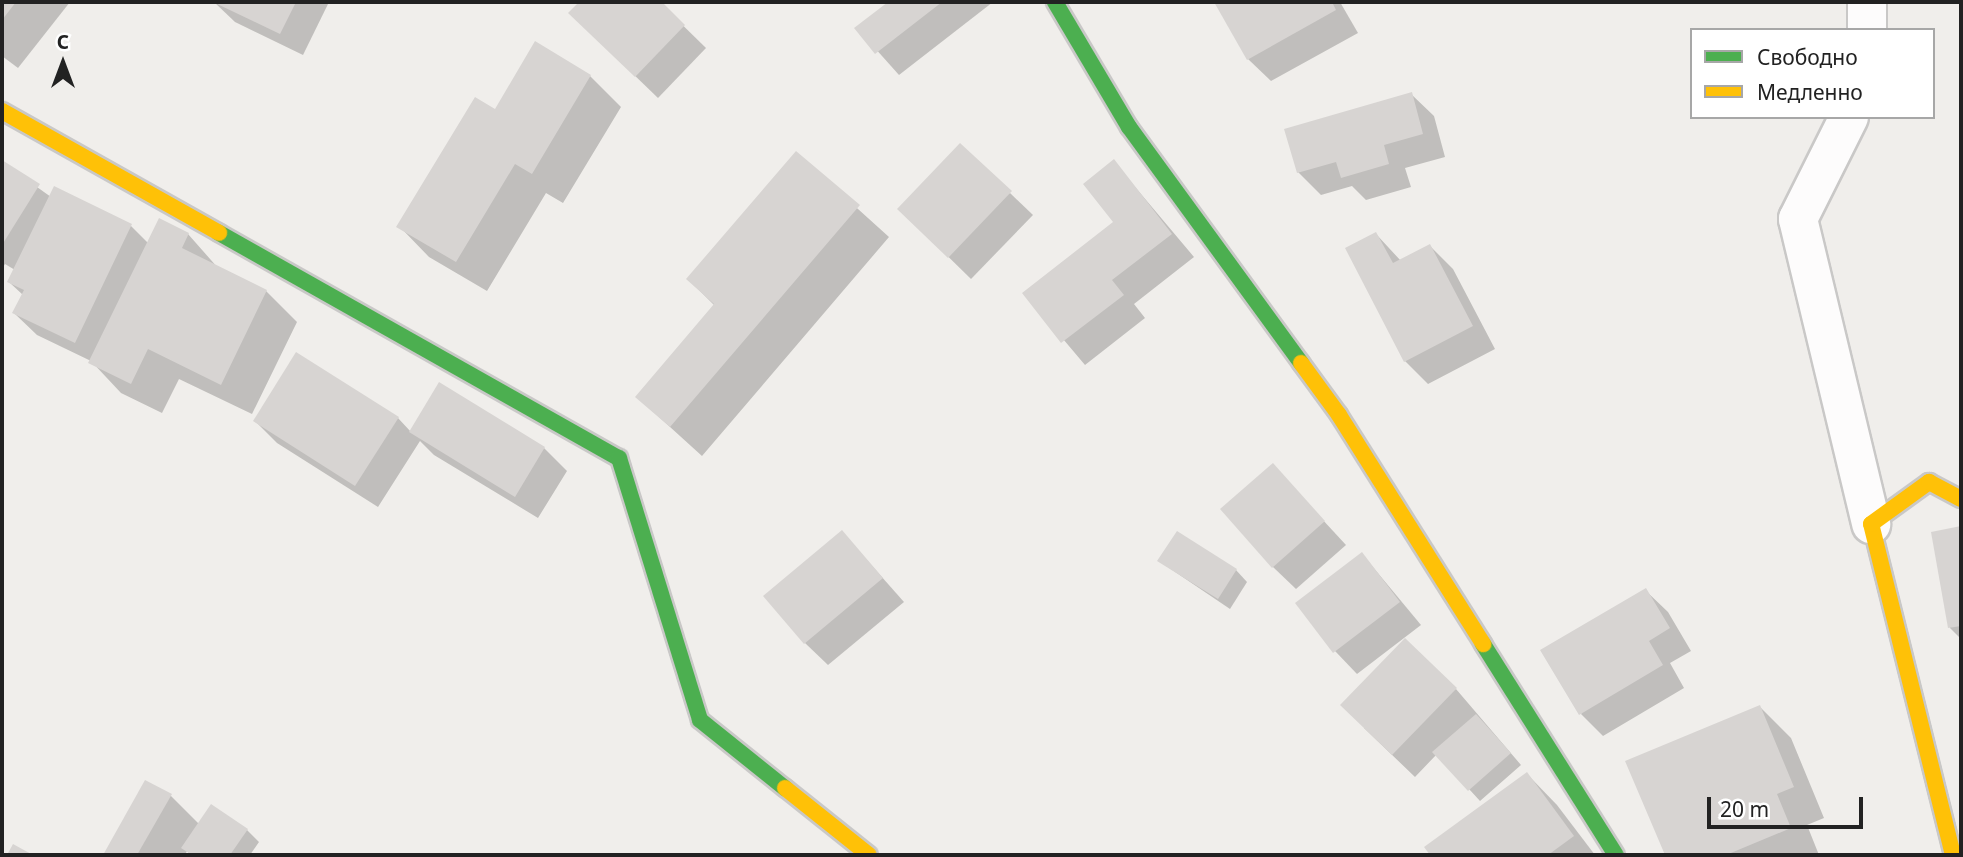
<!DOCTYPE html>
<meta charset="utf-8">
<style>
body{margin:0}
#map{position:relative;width:1963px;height:857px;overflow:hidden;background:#f0eeeb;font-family:"Noto Sans",sans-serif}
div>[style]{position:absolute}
.shadow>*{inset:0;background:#0003}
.building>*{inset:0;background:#d7d4d2}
.roads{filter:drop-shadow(2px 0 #c9c8c7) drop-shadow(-2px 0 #c9c8c7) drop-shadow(0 2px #c9c8c7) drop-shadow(0 -2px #c9c8c7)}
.street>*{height:38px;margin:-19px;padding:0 19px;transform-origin:19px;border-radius:19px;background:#fdfcfc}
.fast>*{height:16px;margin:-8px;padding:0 8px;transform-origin:8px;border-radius:8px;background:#4caf50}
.slow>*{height:16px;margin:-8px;padding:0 8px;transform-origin:8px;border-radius:8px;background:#ffc107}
span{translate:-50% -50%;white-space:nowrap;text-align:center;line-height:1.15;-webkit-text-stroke:5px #fff;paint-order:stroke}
.frame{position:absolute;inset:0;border:4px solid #222;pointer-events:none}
.legend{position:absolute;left:1690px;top:28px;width:245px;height:91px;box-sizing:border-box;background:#fff;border:2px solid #a7a7a7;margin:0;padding:9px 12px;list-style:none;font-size:21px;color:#222}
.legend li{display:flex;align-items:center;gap:14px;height:35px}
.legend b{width:35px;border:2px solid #a7a7a7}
.north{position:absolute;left:28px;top:28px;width:70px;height:70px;-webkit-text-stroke:5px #fff;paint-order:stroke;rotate:0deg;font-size:19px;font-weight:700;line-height:28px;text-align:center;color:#222}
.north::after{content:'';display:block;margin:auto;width:24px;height:32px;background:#222;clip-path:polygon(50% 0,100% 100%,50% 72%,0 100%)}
.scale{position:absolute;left:1707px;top:797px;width:156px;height:32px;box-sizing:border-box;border:4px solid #222;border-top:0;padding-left:9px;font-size:21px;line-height:24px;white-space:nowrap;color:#222;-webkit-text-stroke:5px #fff;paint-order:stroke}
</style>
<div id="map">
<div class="shadow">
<div style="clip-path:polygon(2px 2px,70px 2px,18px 68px,2px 56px)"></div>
<div style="clip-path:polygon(214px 2px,329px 2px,303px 55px,235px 22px)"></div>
<div style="clip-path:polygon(582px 2px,659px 2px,706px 48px,658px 98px,570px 13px)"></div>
<div style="clip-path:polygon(890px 2px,993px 2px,899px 75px,857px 28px)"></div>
<div style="clip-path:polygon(1216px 2px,1340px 2px,1358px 33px,1271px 81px,1248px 59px)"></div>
<div style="clip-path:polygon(590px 76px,621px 107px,563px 203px,546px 193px,487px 291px,429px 257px,399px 226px,495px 112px)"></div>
<div style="clip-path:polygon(1411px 94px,1434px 116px,1445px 157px,1405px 168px,1411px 187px,1366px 200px,1352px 186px,1321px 195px,1298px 172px)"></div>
<div style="clip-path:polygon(796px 153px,889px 237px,702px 456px,637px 397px,715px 306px,688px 279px)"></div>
<div style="clip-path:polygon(2px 162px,51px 197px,131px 226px,148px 243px,188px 234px,218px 268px,266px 291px,297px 322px,252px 414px,179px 379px,162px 413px,121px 393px,91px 361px,37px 335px,14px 313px,23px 295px,9px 282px,15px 270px,5px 264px,2px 269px)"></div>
<div style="clip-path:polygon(1114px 162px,1194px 257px,1134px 304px,1145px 318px,1085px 365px,1025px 294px,1116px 223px)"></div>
<div style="clip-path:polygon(1010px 193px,1033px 215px,971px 279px,922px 231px)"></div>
<div style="clip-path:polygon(1376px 234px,1401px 261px,1430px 246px,1453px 269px,1495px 349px,1428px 384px,1405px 361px,1347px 249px)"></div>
<div style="clip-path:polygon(440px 385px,544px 448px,567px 471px,538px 518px,434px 455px,420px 441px,378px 507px,277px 443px,255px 421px,398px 418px,411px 432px)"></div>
<div style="clip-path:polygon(1273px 466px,1346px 545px,1296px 589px,1273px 567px)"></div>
<div style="clip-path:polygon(1961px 528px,1961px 639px,1950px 628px,1933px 533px)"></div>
<div style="clip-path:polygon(842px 532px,904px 602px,828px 665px,805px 643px)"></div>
<div style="clip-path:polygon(1362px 554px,1421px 625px,1357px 674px,1335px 651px)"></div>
<div style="clip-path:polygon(1159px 561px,1236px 570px,1247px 582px,1230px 609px)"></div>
<div style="clip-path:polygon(1645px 590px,1668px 612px,1691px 651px,1670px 663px,1684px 688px,1603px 736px,1581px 714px)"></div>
<div style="clip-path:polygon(1456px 689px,1521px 765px,1480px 801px,1437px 754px,1415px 777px,1364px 728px)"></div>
<div style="clip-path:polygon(1760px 707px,1791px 738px,1824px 818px,1807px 825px,1819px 855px,1667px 855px,1628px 762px)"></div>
<div style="clip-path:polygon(1527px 774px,1557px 805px,1595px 855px,1432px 855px,1427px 847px)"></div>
<div style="clip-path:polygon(146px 782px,171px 796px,199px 824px,247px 830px,259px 842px,250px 855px,191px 855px,187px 851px,185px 855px,105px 855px)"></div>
</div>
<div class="building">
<div style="clip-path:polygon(2px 2px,16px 2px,2px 20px)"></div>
<div style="clip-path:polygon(213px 2px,296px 2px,280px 34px)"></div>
<div style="clip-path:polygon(579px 2px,662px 2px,685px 25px,635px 77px,568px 13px)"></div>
<div style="clip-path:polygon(888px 2px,942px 2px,875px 54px,854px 28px)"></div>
<div style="clip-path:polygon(1214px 2px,1332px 2px,1336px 10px,1247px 60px)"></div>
<div style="clip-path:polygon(535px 41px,591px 75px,532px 174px,515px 164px,456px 262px,396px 227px,475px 97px,495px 109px)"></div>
<div style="clip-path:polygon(1412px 92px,1423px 134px,1384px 145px,1389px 164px,1341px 178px,1336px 162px,1297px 173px,1284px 129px)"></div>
<div style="clip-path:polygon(960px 143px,1012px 191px,948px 258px,897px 209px)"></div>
<div style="clip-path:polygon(796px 151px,860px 205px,670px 427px,635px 397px,714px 304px,686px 279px)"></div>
<div style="clip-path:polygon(1114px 159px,1172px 234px,1112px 280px,1124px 295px,1061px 343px,1022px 293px,1113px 222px,1083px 184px)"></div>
<div style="clip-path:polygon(2px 160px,40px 184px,2px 245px)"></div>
<div style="clip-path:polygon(54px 186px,132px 224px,75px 343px,12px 313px,24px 290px,7px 282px)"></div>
<div style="clip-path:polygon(159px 218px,189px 233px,182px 248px,267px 290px,221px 385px,148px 349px,131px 384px,88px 363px)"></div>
<div style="clip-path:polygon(1376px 232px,1393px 263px,1430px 244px,1473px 326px,1404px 362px,1345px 248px)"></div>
<div style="clip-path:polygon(296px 352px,399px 417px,355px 486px,253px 421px)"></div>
<div style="clip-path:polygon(439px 382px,545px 447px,515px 497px,409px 432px)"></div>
<div style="clip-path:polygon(1273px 463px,1325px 521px,1272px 568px,1220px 509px)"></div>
<div style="clip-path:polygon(1961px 526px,1961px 626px,1948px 628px,1931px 532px)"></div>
<div style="clip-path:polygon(842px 530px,883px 578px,804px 644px,763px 596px)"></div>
<div style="clip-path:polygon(1177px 531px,1237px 569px,1218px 599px,1157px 561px)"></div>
<div style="clip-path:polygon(1362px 552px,1400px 602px,1333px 653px,1295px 603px)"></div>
<div style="clip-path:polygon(1646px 588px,1670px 628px,1649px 641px,1663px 665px,1579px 715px,1540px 650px)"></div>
<div style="clip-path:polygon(1405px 638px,1457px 688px,1392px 755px,1340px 705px)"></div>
<div style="clip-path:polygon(1760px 705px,1794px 787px,1777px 794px,1791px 828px,1726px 855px,1665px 855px,1625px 761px)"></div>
<div style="clip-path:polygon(1476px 714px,1511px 753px,1468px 791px,1432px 752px)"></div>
<div style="clip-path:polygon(1527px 772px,1574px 836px,1548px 855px,1430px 855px,1424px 847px)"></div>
<div style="clip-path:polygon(145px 780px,172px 794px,137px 855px,103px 855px)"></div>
<div style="clip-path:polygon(211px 804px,248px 829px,230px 855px,192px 855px,181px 848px)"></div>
<div style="clip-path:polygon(13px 844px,33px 855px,7px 855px)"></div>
</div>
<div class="roads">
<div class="street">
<div style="left:1867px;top:30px;width:28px;rotate:-90deg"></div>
<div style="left:1849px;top:117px;width:114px;rotate:116.6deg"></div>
<div style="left:1798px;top:219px;width:314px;rotate:76.5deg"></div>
</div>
<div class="fast">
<div style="left:1055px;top:2px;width:145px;rotate:59.4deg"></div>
<div style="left:1129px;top:127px;width:292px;rotate:53.9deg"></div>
<div style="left:219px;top:233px;width:459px;rotate:29.4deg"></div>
<div style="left:619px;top:458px;width:274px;rotate:72.8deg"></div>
<div style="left:700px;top:720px;width:109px;rotate:38.7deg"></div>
<div style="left:1483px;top:644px;width:249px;rotate:57.8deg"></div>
</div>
<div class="slow">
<div style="left:2px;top:111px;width:249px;rotate:29.3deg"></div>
<div style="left:1301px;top:363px;width:64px;rotate:53.8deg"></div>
<div style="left:1339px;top:415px;width:271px;rotate:57.8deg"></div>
<div style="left:785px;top:788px;width:107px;rotate:38.6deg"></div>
<div style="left:1953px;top:855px;width:341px;rotate:-103.9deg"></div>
<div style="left:1871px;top:524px;width:72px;rotate:-35.9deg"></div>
<div style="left:1929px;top:482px;width:36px;rotate:28deg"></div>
</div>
</div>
<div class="frame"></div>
<ul class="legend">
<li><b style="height:9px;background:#4caf50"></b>Свободно</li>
<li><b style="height:9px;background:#ffc107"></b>Медленно</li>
</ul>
<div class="north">С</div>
<div class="scale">20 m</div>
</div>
